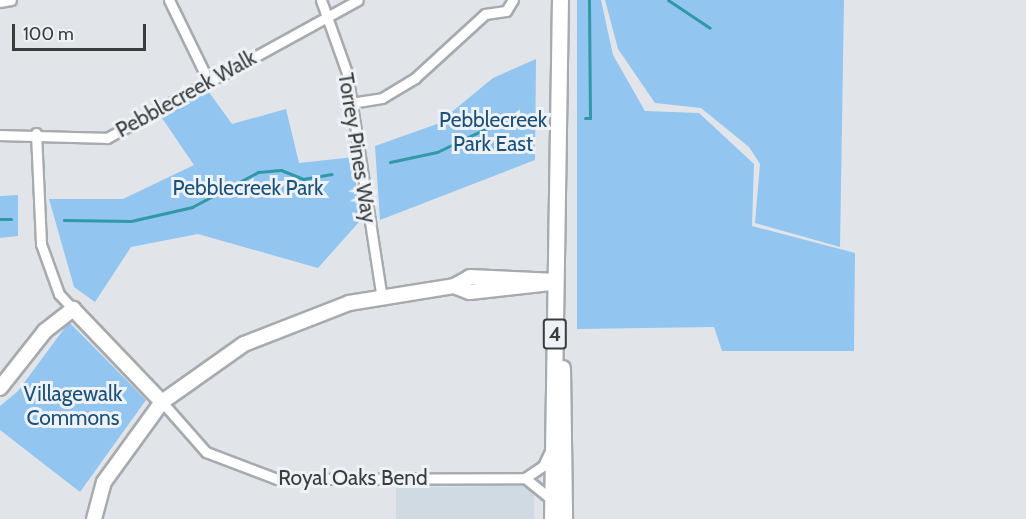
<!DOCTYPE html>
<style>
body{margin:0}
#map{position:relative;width:1026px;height:519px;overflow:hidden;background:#e1e5e9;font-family:Cabin,sans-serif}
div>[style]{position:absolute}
.built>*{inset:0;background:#d0dae3}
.green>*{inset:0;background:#92c5f0}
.stream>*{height:3px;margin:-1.5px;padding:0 1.5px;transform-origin:1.5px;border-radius:1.5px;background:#3198a5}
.roads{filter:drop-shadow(2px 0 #a7abae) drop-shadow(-2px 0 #a7abae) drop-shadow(0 2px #a7abae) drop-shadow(0 -2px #a7abae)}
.street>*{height:9px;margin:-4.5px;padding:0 4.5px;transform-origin:4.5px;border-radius:4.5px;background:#fff}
.secondary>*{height:14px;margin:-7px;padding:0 7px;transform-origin:7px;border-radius:7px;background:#fff}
.primary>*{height:15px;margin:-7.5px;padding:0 7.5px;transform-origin:7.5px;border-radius:7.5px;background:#fff}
span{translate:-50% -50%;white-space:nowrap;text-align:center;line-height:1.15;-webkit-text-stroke:6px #eef2f6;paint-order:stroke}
.shield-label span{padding:2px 4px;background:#eef2f6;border:2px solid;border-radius:4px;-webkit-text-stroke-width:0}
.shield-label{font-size:20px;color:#3a3c3d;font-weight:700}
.street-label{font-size:21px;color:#3a3c3d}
.park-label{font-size:21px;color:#1b527b}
.scale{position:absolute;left:12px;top:24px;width:134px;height:27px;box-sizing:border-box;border:3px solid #3a3c3d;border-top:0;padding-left:8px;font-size:18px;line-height:21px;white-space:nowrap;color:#3a3c3d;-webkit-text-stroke:4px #eef2f6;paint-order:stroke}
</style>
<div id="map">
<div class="built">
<div style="clip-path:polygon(534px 485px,534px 519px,396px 519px,396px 488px)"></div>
</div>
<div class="green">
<div style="clip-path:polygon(577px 0,601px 0,613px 55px,645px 111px,699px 113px,754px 164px,752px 226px,855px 253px,854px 351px,722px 351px,714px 327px,577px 329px)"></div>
<div style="clip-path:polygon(605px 0,844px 0,840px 247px,755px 223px,760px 164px,749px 147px,701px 108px,655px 103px,618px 49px)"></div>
<div style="clip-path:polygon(536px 59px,535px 160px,380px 220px,375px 146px,437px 124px,493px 78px)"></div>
<div style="clip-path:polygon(206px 88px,232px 124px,286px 109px,299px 163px,354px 157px,359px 222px,318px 268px,198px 234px,131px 247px,95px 302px,74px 287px,49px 199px,123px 199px,194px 165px,162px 118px)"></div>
<div style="clip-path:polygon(18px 195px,18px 236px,0 238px,0 196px)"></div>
<div style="clip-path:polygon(69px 322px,146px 400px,80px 492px,0 430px,0 406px,18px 391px)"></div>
</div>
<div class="stream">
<div style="left:668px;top:0;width:50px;rotate:33.7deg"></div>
<div style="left:585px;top:118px;width:5px"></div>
<div style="left:590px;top:118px;width:118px;rotate:-90.5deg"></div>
<div style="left:390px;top:162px;width:48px;rotate:-12deg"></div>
<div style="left:437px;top:152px;width:79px;rotate:-25.6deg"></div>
<div style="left:508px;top:118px;width:26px;rotate:-2deg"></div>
<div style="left:0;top:219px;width:11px"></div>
<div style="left:64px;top:220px;width:67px;rotate:0.9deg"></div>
<div style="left:131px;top:221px;width:63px;rotate:-12.9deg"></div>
<div style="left:192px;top:207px;width:75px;rotate:-27.9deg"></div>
<div style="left:258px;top:172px;width:23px;rotate:-5deg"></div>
<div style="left:281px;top:170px;width:24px;rotate:22deg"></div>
<div style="left:303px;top:179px;width:29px;rotate:-10deg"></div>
</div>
<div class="roads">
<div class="street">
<div style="left:169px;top:0;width:87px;rotate:64deg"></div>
<div style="left:321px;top:0;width:77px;rotate:70.4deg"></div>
<div style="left:347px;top:73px;width:229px;rotate:81.2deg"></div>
<div style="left:0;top:2px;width:11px;rotate:-10deg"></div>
<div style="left:351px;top:103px;width:31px;rotate:-9deg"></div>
<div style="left:382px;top:98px;width:39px;rotate:-31deg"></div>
<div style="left:415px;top:78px;width:95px;rotate:-42.4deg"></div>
<div style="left:485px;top:14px;width:21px;rotate:-8deg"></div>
<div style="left:506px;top:11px;width:13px;rotate:-58deg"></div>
<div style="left:36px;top:133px;width:111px;rotate:87.4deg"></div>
<div style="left:41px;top:244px;width:53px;rotate:70.2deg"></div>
<div style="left:59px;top:294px;width:21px;rotate:47deg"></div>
<div style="left:0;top:135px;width:107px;rotate:1.6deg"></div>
<div style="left:107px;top:138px;width:286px;rotate:-28.8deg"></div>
<div style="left:162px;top:402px;width:67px;rotate:48.7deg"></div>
<div style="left:206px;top:452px;width:76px;rotate:20.8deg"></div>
<div style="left:277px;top:479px;width:248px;rotate:-0.2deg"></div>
<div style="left:525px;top:478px;width:22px;rotate:-34deg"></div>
<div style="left:543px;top:466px;width:17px;rotate:-65deg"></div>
<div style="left:525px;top:478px;width:35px;rotate:39deg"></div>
</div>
<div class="secondary">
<div style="left:454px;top:286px;width:17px;rotate:21deg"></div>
<div style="left:470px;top:292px;width:81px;rotate:-6.4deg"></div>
<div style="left:0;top:388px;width:73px;rotate:-51.7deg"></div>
<div style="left:45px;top:331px;width:36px;rotate:-38deg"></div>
<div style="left:73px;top:309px;width:129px;rotate:46.3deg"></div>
<div style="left:94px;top:519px;width:38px;rotate:-75deg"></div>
<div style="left:104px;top:482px;width:99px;rotate:-54.1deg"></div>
<div style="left:162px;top:402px;width:100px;rotate:-35.3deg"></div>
<div style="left:244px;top:344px;width:113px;rotate:-21.3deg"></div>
<div style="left:349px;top:303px;width:106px;rotate:-9.2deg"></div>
<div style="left:454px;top:286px;width:18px;rotate:-29deg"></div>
<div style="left:470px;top:277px;width:86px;rotate:2.7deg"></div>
</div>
<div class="primary">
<div style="left:562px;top:368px;width:151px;rotate:89.2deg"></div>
<div style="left:552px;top:519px;width:519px;rotate:-89.12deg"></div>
</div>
</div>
<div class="shield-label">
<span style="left:555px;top:334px">4</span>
</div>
<div class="street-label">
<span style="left:186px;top:94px;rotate:-29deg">Pebblecreek Walk</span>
<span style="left:357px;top:148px;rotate:81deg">Torrey Pines Way</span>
<span style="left:353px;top:478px">Royal Oaks Bend</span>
</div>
<div class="park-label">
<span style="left:493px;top:132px">Pebblecreek<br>Park East</span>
<span style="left:248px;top:188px">Pebblecreek Park</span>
<span style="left:73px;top:406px">Villagewalk<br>Commons</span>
</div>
<div class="scale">100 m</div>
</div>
